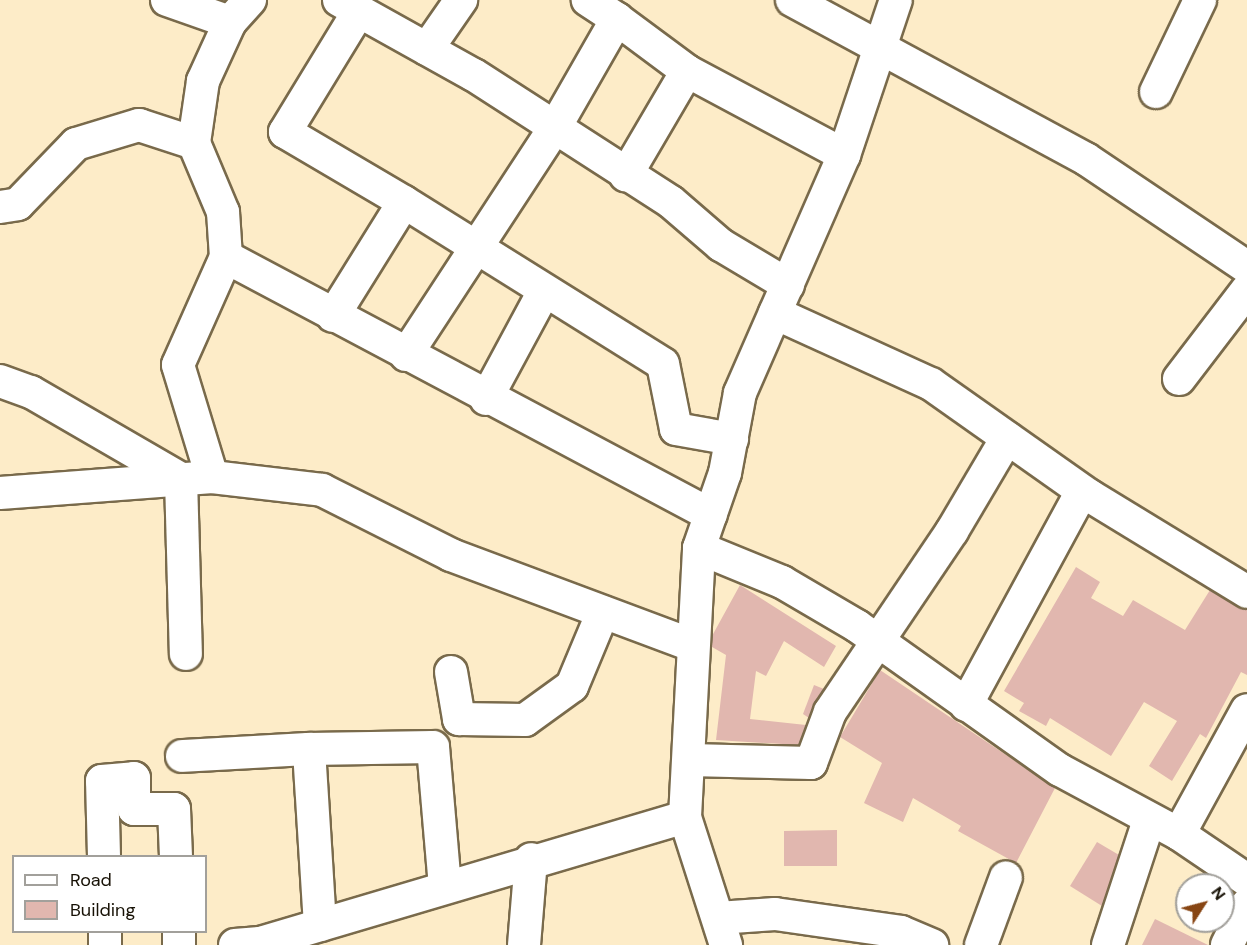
<!DOCTYPE html>
<style>
body{margin:0}
#map{position:relative;width:1247px;height:945px;overflow:hidden;background:#fdecc8;font-family:"DM Sans",sans-serif}
div>[style]{position:absolute}
.building>*{inset:0;background:#e1b7af}
.roads{filter:drop-shadow(2px 0 #796a4b) drop-shadow(-2px 0 #796a4b) drop-shadow(0 2px #796a4b) drop-shadow(0 -2px #796a4b)}
.minor>*{height:32px;margin:-16px;padding:0 16px;transform-origin:16px;border-radius:16px;background:#fff}
span{translate:-50% -50%;white-space:nowrap;text-align:center;line-height:1.15;-webkit-text-stroke:4.5px #fff;paint-order:stroke}
.legend{position:absolute;left:12px;top:855px;width:195px;height:78px;box-sizing:border-box;background:#fff;border:2px solid #a2a09b;margin:0;padding:8px 10px;list-style:none;font-size:18px;color:#171105}
.legend li{display:flex;align-items:center;gap:12px;height:30px}
.legend b{width:30px;border:2px solid #a2a09b}
.north{position:absolute;left:1175px;top:873px;width:60px;height:60px;box-sizing:border-box;background:#fff;border:2px solid #a2a09b;border-radius:50%;rotate:54deg;font-size:16px;font-weight:700;line-height:24px;text-align:center;color:#171105}
.north::after{content:'';display:block;margin:auto;width:21px;height:27px;background:#874513;clip-path:polygon(50% 0,100% 100%,50% 72%,0 100%)}
</style>
<div id="map">
<div class="building">
<div style="clip-path:polygon(1076px 567px,1100px 582px,1091px 598px,1123px 616px,1133px 600px,1185px 630px,1210px 590px,1247px 610px,1247px 675px,1241px 672px,1206px 738px,1200px 734px,1172px 781px,1149px 766px,1177px 721px,1144px 702px,1111px 756px,1050px 718px,1046px 726px,1019px 711px,1024px 703px,1004px 691px)"></div>
<div style="clip-path:polygon(740px 585px,836px 646px,824px 667px,784px 641px,766px 676px,756px 671px,750px 719px,806px 725px,799px 745px,716px 740px,726px 655px,712px 647px,712px 636px)"></div>
<div style="clip-path:polygon(880px 670px,1055px 788px,1016px 863px,958px 831px,961px 826px,913px 798px,903px 822px,864px 803px,882px 763px,840px 737px)"></div>
<div style="clip-path:polygon(814px 685px,824px 689px,809px 718px,803px 714px)"></div>
<div style="clip-path:polygon(837px 830px,837px 866px,784px 866px,784px 831px)"></div>
<div style="clip-path:polygon(1097px 842px,1119px 855px,1102px 906px,1070px 886px)"></div>
<div style="clip-path:polygon(1155px 919px,1208px 945px,1142px 945px)"></div>
</div>
<div class="roads">
<div class="minor">
<div style="left:167px;top:0;width:67px;rotate:19.2deg"></div>
<div style="left:230px;top:22px;width:65px;rotate:114.6deg"></div>
<div style="left:203px;top:81px;width:63px;rotate:98.3deg"></div>
<div style="left:194px;top:143px;width:75px;rotate:67.2deg"></div>
<div style="left:223px;top:212px;width:45px;rotate:86.2deg"></div>
<div style="left:226px;top:257px;width:118px;rotate:114deg"></div>
<div style="left:178px;top:365px;width:117px;rotate:73.1deg"></div>
<div style="left:339px;top:0;width:154px;rotate:29.1deg"></div>
<div style="left:474px;top:75px;width:234px;rotate:32.8deg"></div>
<div style="left:671px;top:202px;width:66px;rotate:40.7deg"></div>
<div style="left:721px;top:245px;width:78px;rotate:30.8deg"></div>
<div style="left:792px;top:0;width:334px;rotate:28.4deg"></div>
<div style="left:1086px;top:159px;width:194px;rotate:33.9deg"></div>
<div style="left:617px;top:19px;width:87px;rotate:36.6deg"></div>
<div style="left:687px;top:71px;width:121px;rotate:120.4deg"></div>
<div style="left:230px;top:22px;width:30px;rotate:-48deg"></div>
<div style="left:427px;top:49px;width:60px;rotate:-55.2deg"></div>
<div style="left:687px;top:71px;width:178px;rotate:28.1deg"></div>
<div style="left:1156px;top:92px;width:102px;rotate:-64.4deg"></div>
<div style="left:404px;top:202px;width:305px;rotate:32deg"></div>
<div style="left:663px;top:364px;width:66px;rotate:78.7deg"></div>
<div style="left:676px;top:429px;width:57px;rotate:10.1deg"></div>
<div style="left:0;top:207px;width:18px;rotate:-9deg"></div>
<div style="left:18px;top:204px;width:83px;rotate:-46deg"></div>
<div style="left:76px;top:144px;width:66px;rotate:-16.8deg"></div>
<div style="left:139px;top:125px;width:58px;rotate:18.1deg"></div>
<div style="left:226px;top:257px;width:549px;rotate:28.01deg"></div>
<div style="left:775px;top:313px;width:171px;rotate:24.5deg"></div>
<div style="left:931px;top:384px;width:194px;rotate:35.2deg"></div>
<div style="left:1090px;top:496px;width:184px;rotate:31.4deg"></div>
<div style="left:333px;top:316px;width:134px;rotate:-58.1deg"></div>
<div style="left:404px;top:202px;width:138px;rotate:-149.5deg"></div>
<div style="left:285px;top:132px;width:142px;rotate:-58.6deg"></div>
<div style="left:406px;top:355px;width:270px;rotate:-56.8deg"></div>
<div style="left:554px;top:129px;width:127px;rotate:-60.2deg"></div>
<div style="left:617px;top:19px;width:35px;rotate:-147deg"></div>
<div style="left:1179px;top:379px;width:112px;rotate:-52.6deg"></div>
<div style="left:0;top:381px;width:33px;rotate:20deg"></div>
<div style="left:31px;top:392px;width:173px;rotate:30.1deg"></div>
<div style="left:181px;top:479px;width:175px;rotate:88.4deg"></div>
<div style="left:486px;top:399px;width:120px;rotate:-61.7deg"></div>
<div style="left:0;top:493px;width:213px;rotate:-4.3deg"></div>
<div style="left:212px;top:477px;width:111px;rotate:6.7deg"></div>
<div style="left:322px;top:490px;width:144px;rotate:26.7deg"></div>
<div style="left:451px;top:555px;width:257px;rotate:20.5deg"></div>
<div style="left:699px;top:548px;width:90px;rotate:22.3deg"></div>
<div style="left:782px;top:582px;width:87px;rotate:30.4deg"></div>
<div style="left:857px;top:626px;width:249px;rotate:35.4deg"></div>
<div style="left:1060px;top:770px;width:135px;rotate:28.3deg"></div>
<div style="left:1179px;top:834px;width:82px;rotate:34.1deg"></div>
<div style="left:451px;top:672px;width:48px;rotate:80.3deg"></div>
<div style="left:459px;top:719px;width:66px;rotate:0.9deg"></div>
<div style="left:525px;top:720px;width:58px;rotate:-35.9deg"></div>
<div style="left:572px;top:686px;width:80px;rotate:-67.3deg"></div>
<div style="left:966px;top:705px;width:243px;rotate:-61.5deg"></div>
<div style="left:182px;top:756px;width:127px;rotate:-3.2deg"></div>
<div style="left:690px;top:760px;width:121px;rotate:1.4deg"></div>
<div style="left:811px;top:763px;width:54px;rotate:-69.6deg"></div>
<div style="left:830px;top:712px;width:218px;rotate:-56deg"></div>
<div style="left:952px;top:531px;width:108px;rotate:-59.4deg"></div>
<div style="left:1179px;top:834px;width:141px;rotate:-61.3deg"></div>
<div style="left:104px;top:856px;width:75px;rotate:-91.5deg"></div>
<div style="left:102px;top:781px;width:32px;rotate:-5deg"></div>
<div style="left:134px;top:778px;width:31px;rotate:90deg"></div>
<div style="left:134px;top:809px;width:40px"></div>
<div style="left:174px;top:809px;width:47px;rotate:87.6deg"></div>
<div style="left:718px;top:918px;width:57px;rotate:-4deg"></div>
<div style="left:775px;top:914px;width:127px;rotate:8.1deg"></div>
<div style="left:901px;top:932px;width:34px;rotate:23deg"></div>
<div style="left:320px;top:925px;width:176px;rotate:-93.6deg"></div>
<div style="left:309px;top:749px;width:124px;rotate:-0.9deg"></div>
<div style="left:433px;top:747px;width:140px;rotate:85.1deg"></div>
<div style="left:105px;top:932px;width:13px;rotate:90deg"></div>
<div style="left:179px;top:932px;width:13px;rotate:90deg"></div>
<div style="left:235px;top:945px;width:25px;rotate:-5deg"></div>
<div style="left:260px;top:943px;width:443px;rotate:-16.5deg"></div>
<div style="left:524px;top:945px;width:86px;rotate:-85.3deg"></div>
<div style="left:726px;top:945px;width:134px;rotate:-107.8deg"></div>
<div style="left:685px;top:817px;width:269px;rotate:-87deg"></div>
<div style="left:699px;top:548px;width:79px;rotate:-70.9deg"></div>
<div style="left:725px;top:473px;width:81px;rotate:-79.4deg"></div>
<div style="left:740px;top:393px;width:260px;rotate:-66.4deg"></div>
<div style="left:844px;top:155px;width:163px;rotate:-71.5deg"></div>
<div style="left:981px;top:945px;width:72px;rotate:-69.8deg"></div>
<div style="left:1108px;top:945px;width:132px;rotate:-71.8deg"></div>
<div style="left:1227px;top:945px;width:45px;rotate:-63.4deg"></div>
</div>
</div>
<ul class="legend">
<li><b style="height:8px;background:#fff"></b>Road</li>
<li><b style="height:16px;background:#e1b7af"></b>Building</li>
</ul>
<div class="north">N</div>
</div>
